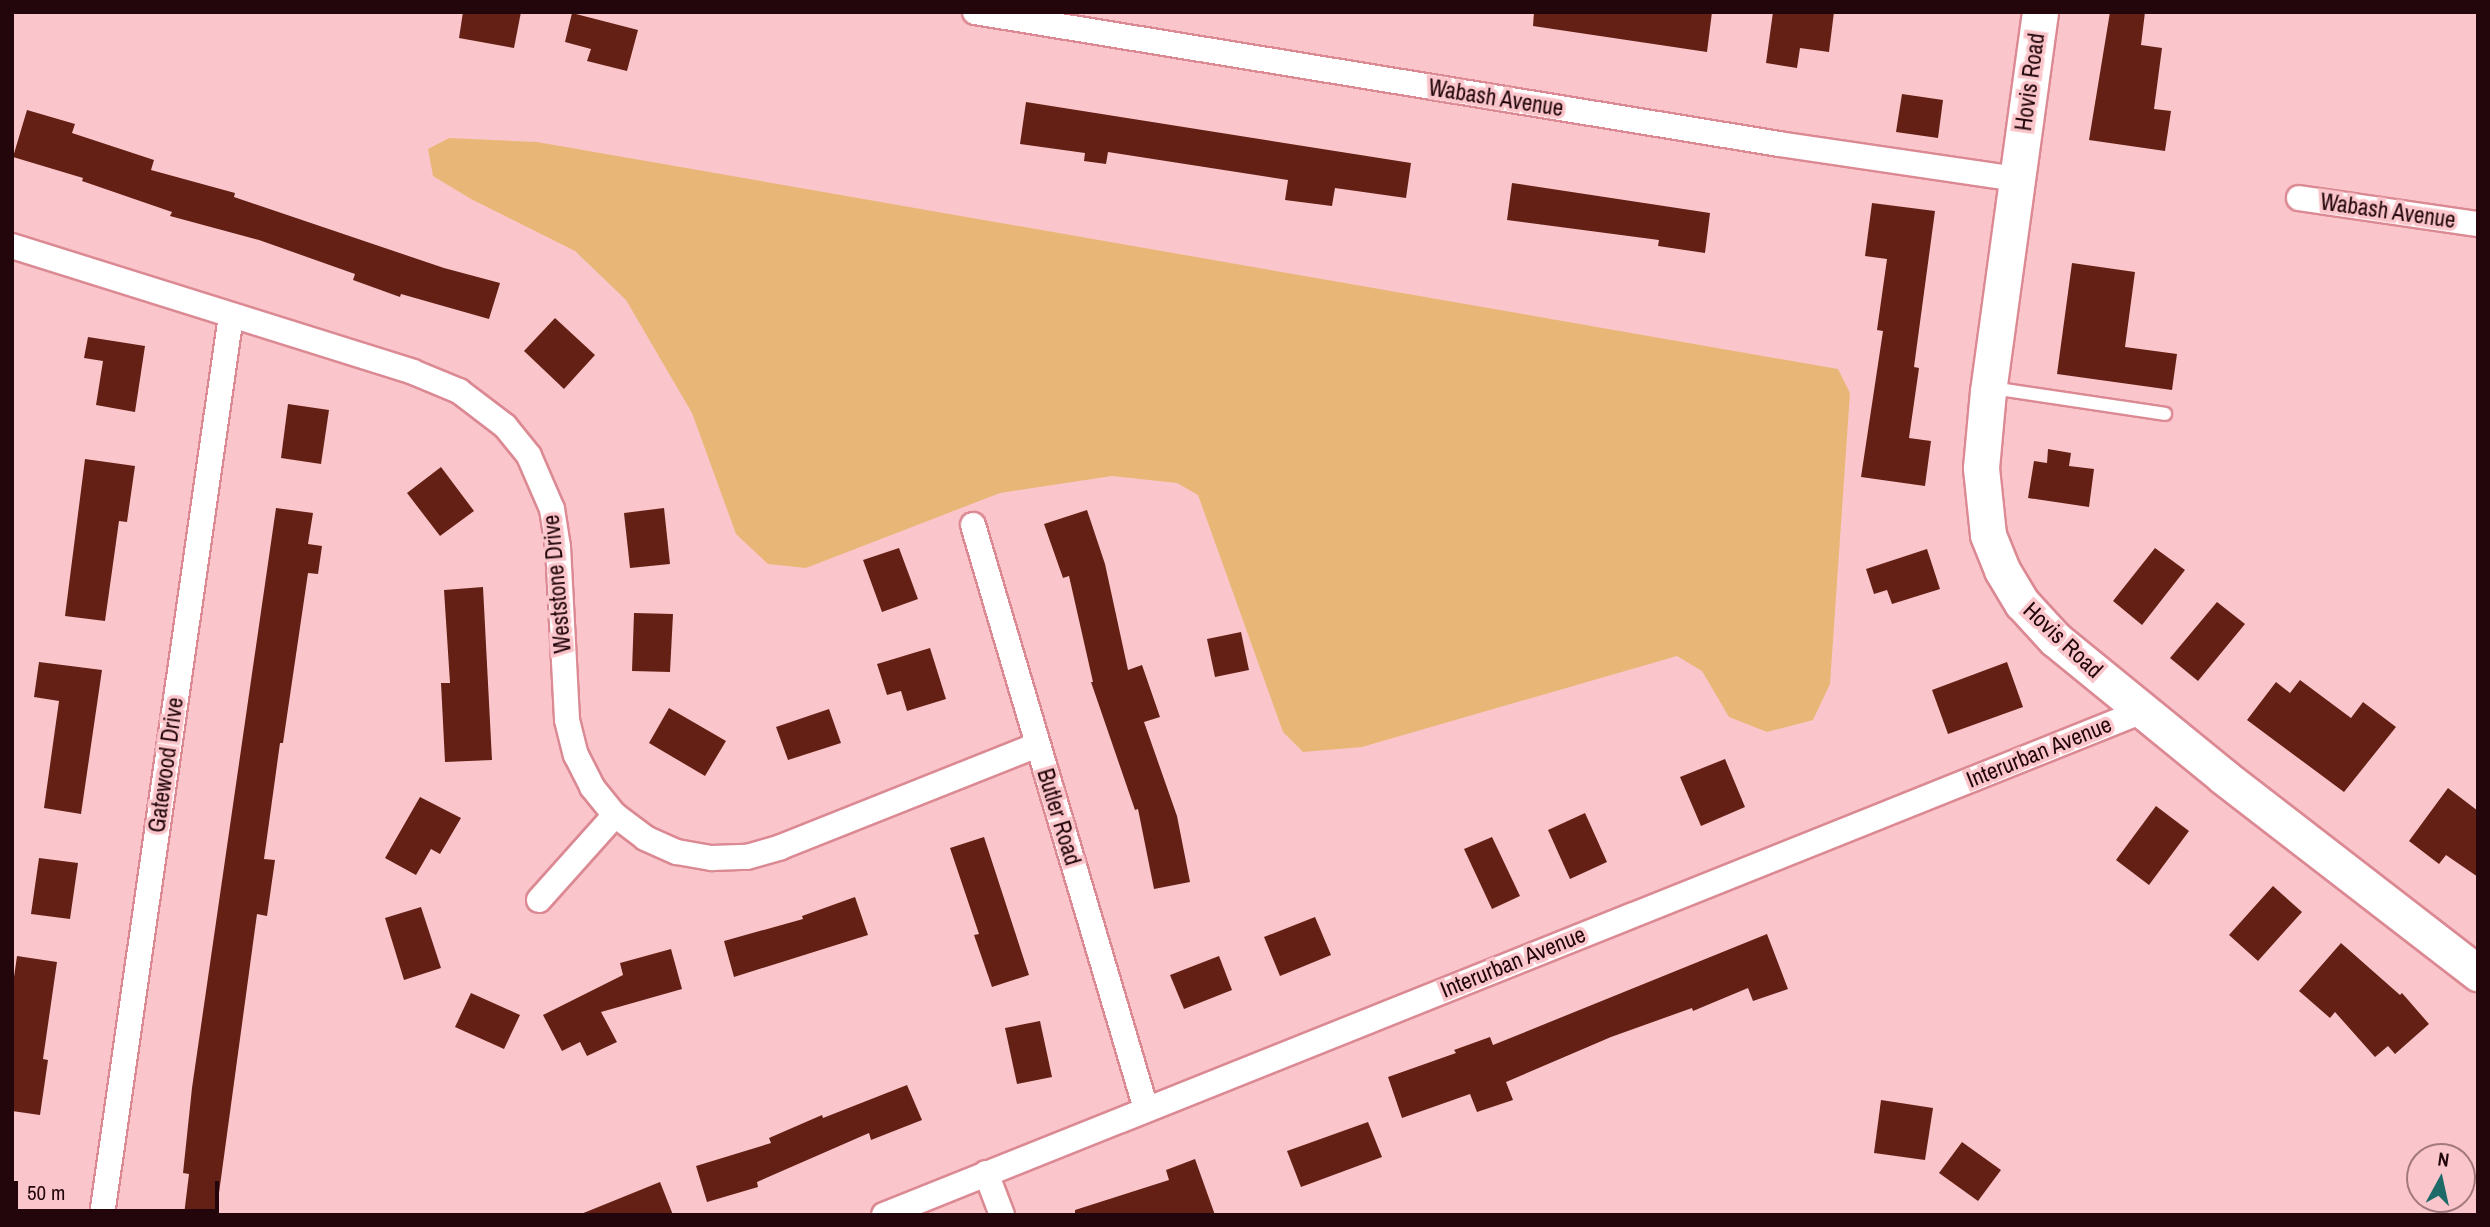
<!DOCTYPE html>
<style>
body{margin:0}
#map{position:relative;width:2490px;height:1227px;overflow:hidden;background:#fbc6cb;font-family:"Archivo Narrow",sans-serif}
div>[style]{position:absolute}
.green>*{inset:0;background:#e8b778}
.building>*{inset:0;background:#642015}
.roads{filter:drop-shadow(2px 0 #db8993) drop-shadow(-2px 0 #db8993) drop-shadow(0 2px #db8993) drop-shadow(0 -2px #db8993)}
.lane>*{height:12px;margin:-6px;padding:0 6px;transform-origin:6px;border-radius:6px;background:#fff}
.street>*{height:24px;margin:-12px;padding:0 12px;transform-origin:12px;border-radius:12px;background:#fff}
.secondary>*{height:35px;margin:-17.5px;padding:0 17.5px;transform-origin:17.5px;border-radius:17.5px;background:#fff}
span{translate:-50% -50%;white-space:nowrap;text-align:center;line-height:1.15;-webkit-text-stroke:7px #fbc6cb;paint-order:stroke}
.street-label{font-size:23px;color:#22060b}
.frame{position:absolute;inset:0;border:14px solid #22060b;pointer-events:none}
.north{position:absolute;left:2406px;top:1143px;width:70px;height:70px;box-sizing:border-box;background:#fbc6cb;border:2px solid #a4797e;border-radius:50%;rotate:8deg;font-size:19px;font-weight:700;line-height:28px;text-align:center;color:#22060b}
.north::after{content:'';display:block;margin:auto;width:24px;height:32px;background:#1e6a68;clip-path:polygon(50% 0,100% 100%,50% 72%,0 100%)}
.scale{position:absolute;left:14px;top:1181px;width:205px;height:32px;box-sizing:border-box;border:4px solid #22060b;border-top:0;padding-left:9px;font-size:21px;line-height:24px;white-space:nowrap;color:#22060b;-webkit-text-stroke:5px #fbc6cb;paint-order:stroke}
</style>
<div id="map">
<div class="green">
<div style="clip-path:polygon(449px 138px,537px 142px,1838px 369px,1850px 393px,1830px 684px,1813px 720px,1767px 732px,1729px 717px,1702px 671px,1677px 656px,1362px 747px,1303px 752px,1283px 732px,1198px 495px,1177px 483px,1112px 476px,1000px 493px,806px 568px,768px 564px,736px 534px,692px 413px,626px 300px,575px 251px,471px 199px,433px 176px,428px 149px)"></div>
</div>
<div class="building">
<div style="clip-path:polygon(463px 12px,521px 12px,514px 48px,459px 38px)"></div>
<div style="clip-path:polygon(1534px 12px,1712px 12px,1707px 52px,1533px 26px)"></div>
<div style="clip-path:polygon(1773px 12px,1834px 12px,1829px 52px,1800px 48px,1797px 68px,1766px 63px)"></div>
<div style="clip-path:polygon(2110px 12px,2145px 12px,2141px 45px,2162px 48px,2154px 109px,2171px 111px,2165px 151px,2089px 140px)"></div>
<div style="clip-path:polygon(572px 13px,638px 30px,627px 71px,587px 61px,591px 49px,565px 42px)"></div>
<div style="clip-path:polygon(1902px 94px,1943px 100px,1938px 138px,1896px 132px)"></div>
<div style="clip-path:polygon(1026px 102px,1411px 163px,1406px 198px,1335px 188px,1332px 206px,1285px 200px,1288px 180px,1108px 152px,1106px 164px,1084px 161px,1085px 153px,1020px 144px)"></div>
<div style="clip-path:polygon(27px 110px,75px 124px,72px 133px,154px 160px,151px 170px,235px 193px,234px 197px,444px 268px,500px 283px,489px 319px,401px 294px,400px 297px,353px 280px,355px 274px,259px 240px,170px 216px,172px 212px,82px 181px,83px 178px,13px 157px)"></div>
<div style="clip-path:polygon(1512px 183px,1710px 213px,1705px 253px,1658px 246px,1659px 240px,1507px 220px)"></div>
<div style="clip-path:polygon(1872px 203px,1935px 211px,1914px 367px,1919px 368px,1909px 438px,1931px 441px,1925px 486px,1861px 477px,1883px 331px,1877px 330px,1887px 259px,1865px 256px)"></div>
<div style="clip-path:polygon(2072px 263px,2135px 272px,2125px 347px,2177px 354px,2172px 390px,2057px 374px)"></div>
<div style="clip-path:polygon(555px 318px,595px 355px,564px 389px,524px 351px)"></div>
<div style="clip-path:polygon(88px 337px,145px 346px,135px 412px,96px 405px,103px 361px,84px 358px)"></div>
<div style="clip-path:polygon(288px 404px,329px 410px,321px 464px,281px 458px)"></div>
<div style="clip-path:polygon(2048px 449px,2071px 453px,2069px 466px,2094px 469px,2089px 507px,2028px 498px,2034px 461px,2047px 463px)"></div>
<div style="clip-path:polygon(85px 459px,135px 466px,127px 522px,119px 521px,105px 621px,65px 616px)"></div>
<div style="clip-path:polygon(441px 467px,474px 511px,440px 536px,407px 493px)"></div>
<div style="clip-path:polygon(276px 508px,313px 513px,308px 544px,322px 546px,318px 574px,308px 573px,283px 743px,280px 743px,264px 859px,275px 860px,267px 916px,257px 914px,216px 1215px,184px 1215px,189px 1174px,183px 1173px,192px 1088px)"></div>
<div style="clip-path:polygon(664px 508px,670px 564px,630px 568px,624px 513px)"></div>
<div style="clip-path:polygon(1087px 510px,1105px 564px,1128px 670px,1142px 665px,1160px 717px,1144px 722px,1177px 816px,1190px 882px,1154px 889px,1138px 809px,1135px 810px,1091px 682px,1093px 682px,1069px 576px,1063px 578px,1044px 524px)"></div>
<div style="clip-path:polygon(899px 548px,918px 599px,882px 612px,863px 560px)"></div>
<div style="clip-path:polygon(2155px 548px,2185px 570px,2142px 625px,2113px 601px)"></div>
<div style="clip-path:polygon(1927px 549px,1940px 589px,1892px 604px,1887px 590px,1874px 594px,1866px 569px)"></div>
<div style="clip-path:polygon(483px 587px,492px 760px,445px 762px,441px 683px,450px 683px,444px 590px)"></div>
<div style="clip-path:polygon(2217px 602px,2245px 624px,2198px 681px,2170px 658px)"></div>
<div style="clip-path:polygon(634px 613px,673px 614px,670px 672px,632px 671px)"></div>
<div style="clip-path:polygon(1241px 632px,1249px 670px,1215px 677px,1207px 639px)"></div>
<div style="clip-path:polygon(930px 648px,946px 699px,907px 711px,901px 691px,887px 695px,877px 664px)"></div>
<div style="clip-path:polygon(39px 662px,102px 670px,81px 814px,44px 808px,59px 701px,34px 697px)"></div>
<div style="clip-path:polygon(2007px 662px,2023px 707px,1948px 734px,1932px 690px)"></div>
<div style="clip-path:polygon(2300px 680px,2351px 718px,2363px 702px,2396px 727px,2344px 792px,2247px 720px,2276px 682px,2290px 693px)"></div>
<div style="clip-path:polygon(669px 708px,726px 741px,705px 776px,649px 743px)"></div>
<div style="clip-path:polygon(829px 709px,841px 743px,788px 760px,776px 727px)"></div>
<div style="clip-path:polygon(1725px 759px,1745px 807px,1701px 826px,1680px 777px)"></div>
<div style="clip-path:polygon(2448px 788px,2478px 811px,2478px 877px,2446px 855px,2439px 864px,2409px 841px)"></div>
<div style="clip-path:polygon(420px 797px,461px 818px,440px 854px,431px 849px,416px 875px,385px 858px)"></div>
<div style="clip-path:polygon(2156px 806px,2189px 831px,2149px 885px,2116px 860px)"></div>
<div style="clip-path:polygon(1585px 813px,1607px 862px,1570px 879px,1548px 830px)"></div>
<div style="clip-path:polygon(984px 837px,1029px 975px,992px 987px,974px 935px,979px 934px,950px 848px)"></div>
<div style="clip-path:polygon(1492px 837px,1520px 896px,1492px 909px,1464px 849px)"></div>
<div style="clip-path:polygon(39px 858px,78px 863px,70px 919px,31px 914px)"></div>
<div style="clip-path:polygon(2273px 886px,2302px 912px,2258px 961px,2229px 935px)"></div>
<div style="clip-path:polygon(855px 897px,868px 935px,734px 977px,724px 941px,803px 919px,802px 916px)"></div>
<div style="clip-path:polygon(421px 907px,441px 968px,404px 980px,385px 918px)"></div>
<div style="clip-path:polygon(1315px 917px,1331px 955px,1280px 976px,1264px 937px)"></div>
<div style="clip-path:polygon(1767px 934px,1788px 989px,1753px 1001px,1748px 988px,1693px 1011px,1692px 1008px,1611px 1037px,1506px 1082px,1513px 1100px,1477px 1112px,1470px 1094px,1402px 1118px,1388px 1077px,1456px 1053px,1454px 1050px,1490px 1037px,1493px 1045px)"></div>
<div style="clip-path:polygon(2341px 943px,2400px 995px,2402px 993px,2429px 1024px,2395px 1054px,2388px 1046px,2375px 1057px,2335px 1012px,2330px 1018px,2299px 991px)"></div>
<div style="clip-path:polygon(671px 949px,682px 989px,601px 1012px,617px 1042px,587px 1056px,580px 1042px,562px 1051px,543px 1015px,623px 975px,620px 963px)"></div>
<div style="clip-path:polygon(17px 956px,57px 962px,43px 1059px,48px 1060px,40px 1115px,12px 1111px,12px 991px)"></div>
<div style="clip-path:polygon(1219px 956px,1232px 990px,1184px 1009px,1170px 975px)"></div>
<div style="clip-path:polygon(471px 993px,520px 1015px,504px 1049px,455px 1027px)"></div>
<div style="clip-path:polygon(1040px 1021px,1052px 1077px,1017px 1084px,1005px 1028px)"></div>
<div style="clip-path:polygon(907px 1085px,922px 1120px,871px 1140px,869px 1133px,757px 1182px,758px 1187px,707px 1202px,696px 1166px,771px 1143px,769px 1138px,822px 1115px,823px 1118px)"></div>
<div style="clip-path:polygon(1881px 1100px,1933px 1108px,1925px 1160px,1874px 1153px)"></div>
<div style="clip-path:polygon(1368px 1122px,1382px 1157px,1301px 1187px,1287px 1151px)"></div>
<div style="clip-path:polygon(1962px 1142px,2001px 1170px,1978px 1201px,1939px 1173px)"></div>
<div style="clip-path:polygon(1195px 1159px,1215px 1215px,1075px 1215px,1075px 1210px,1169px 1180px,1166px 1170px)"></div>
<div style="clip-path:polygon(660px 1182px,673px 1215px,582px 1215px,581px 1214px)"></div>
</div>
<div class="roads">
<div class="lane">
<div style="left:1992px;top:388px;width:175px;rotate:8.5deg"></div>
</div>
<div class="street">
<div style="left:975px;top:12px;width:815px;rotate:9.32deg"></div>
<div style="left:1779px;top:144px;width:241px;rotate:8.4deg"></div>
<div style="left:2299px;top:198px;width:181px;rotate:8.3deg"></div>
<div style="left:12px;top:246px;width:420px;rotate:17.4deg"></div>
<div style="left:413px;top:372px;width:50px;rotate:22.4deg"></div>
<div style="left:459px;top:391px;width:58px;rotate:37.3deg"></div>
<div style="left:505px;top:426px;width:38px;rotate:51deg"></div>
<div style="left:529px;top:456px;width:58px;rotate:66.5deg"></div>
<div style="left:552px;top:509px;width:38px;rotate:81deg"></div>
<div style="left:558px;top:547px;width:173px;rotate:87deg"></div>
<div style="left:567px;top:720px;width:36px;rotate:76deg"></div>
<div style="left:576px;top:755px;width:36px;rotate:63deg"></div>
<div style="left:592px;top:787px;width:36px;rotate:51deg"></div>
<div style="left:615px;top:815px;width:38px;rotate:37deg"></div>
<div style="left:645px;top:838px;width:35px;rotate:24deg"></div>
<div style="left:677px;top:852px;width:36px;rotate:10deg"></div>
<div style="left:712px;top:858px;width:35px;rotate:-2deg"></div>
<div style="left:747px;top:857px;width:35px;rotate:-16deg"></div>
<div style="left:781px;top:847px;width:276px;rotate:-21.7deg"></div>
<div style="left:973px;top:525px;width:609px;rotate:73.5deg"></div>
<div style="left:539px;top:900px;width:114px;rotate:-48.2deg"></div>
<div style="left:986px;top:1173px;width:45px;rotate:69.1deg"></div>
<div style="left:102px;top:1215px;width:909px;rotate:-81.84deg"></div>
<div style="left:884px;top:1215px;width:1356px;rotate:-21.82deg"></div>
</div>
<div class="secondary">
<div style="left:2040px;top:12px;width:383px;rotate:97.8deg"></div>
<div style="left:1988px;top:391px;width:77px;rotate:95.2deg"></div>
<div style="left:1981px;top:468px;width:67px;rotate:84deg"></div>
<div style="left:1988px;top:535px;width:38px;rotate:68deg"></div>
<div style="left:2002px;top:570px;width:39px;rotate:59deg"></div>
<div style="left:2022px;top:603px;width:49px;rotate:47.5deg"></div>
<div style="left:2055px;top:639px;width:218px;rotate:39.2deg"></div>
<div style="left:2224px;top:777px;width:321px;rotate:37.7deg"></div>
</div>
</div>
<div class="street-label">
<span style="left:2030px;top:82px;rotate:-82deg">Hovis Road</span>
<span style="left:1496px;top:98px;rotate:9deg">Wabash Avenue</span>
<span style="left:2388px;top:211px;rotate:8deg">Wabash Avenue</span>
<span style="left:557px;top:584px;rotate:-95deg">Weststone Drive</span>
<span style="left:2063px;top:640px;rotate:43deg">Hovis Road</span>
<span style="left:2039px;top:752px;rotate:-22deg">Interurban Avenue</span>
<span style="left:166px;top:765px;rotate:-82deg">Gatewood Drive</span>
<span style="left:1059px;top:817px;rotate:73deg">Butler Road</span>
<span style="left:1513px;top:962px;rotate:-22deg">Interurban Avenue</span>
</div>
<div class="frame"></div>
<div class="north">N</div>
<div class="scale">50 m</div>
</div>
